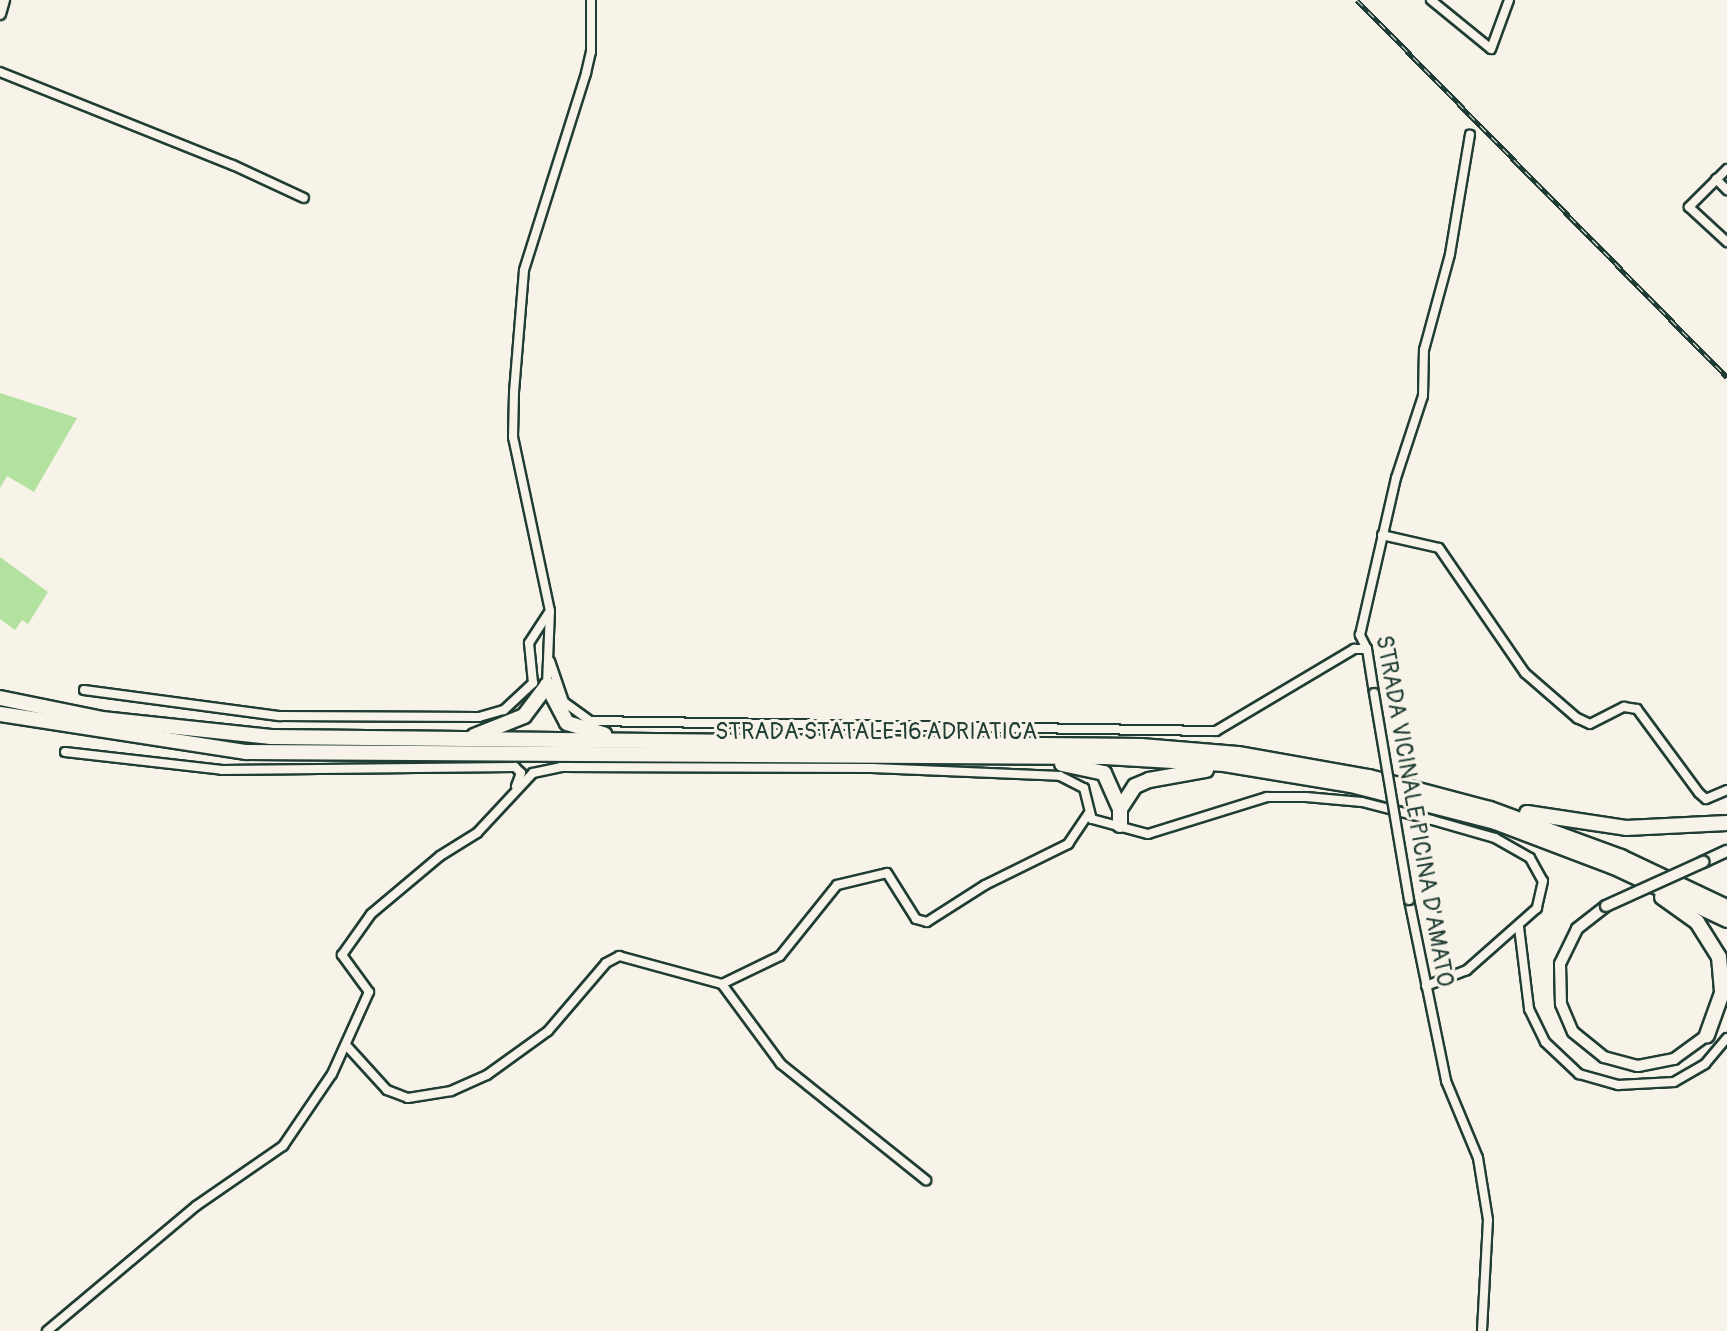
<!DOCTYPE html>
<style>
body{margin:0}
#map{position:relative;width:1727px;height:1331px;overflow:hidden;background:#f7f3e8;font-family:Pangolin,sans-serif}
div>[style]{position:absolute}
.green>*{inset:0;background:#b3e19f}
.roads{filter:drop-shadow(2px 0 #1f3d34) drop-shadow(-2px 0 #1f3d34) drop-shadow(0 2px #1f3d34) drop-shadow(0 -2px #1f3d34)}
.street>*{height:8px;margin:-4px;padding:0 4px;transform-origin:4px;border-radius:4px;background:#f7f3e8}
.secondary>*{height:10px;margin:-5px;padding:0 5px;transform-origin:5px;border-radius:5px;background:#f7f3e8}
.highway>*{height:14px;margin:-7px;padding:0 7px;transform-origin:7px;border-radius:7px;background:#f7f3e8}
.rail>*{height:5px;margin-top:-2.5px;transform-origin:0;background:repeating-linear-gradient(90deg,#f7f3e8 0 8px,#1f3d34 0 16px);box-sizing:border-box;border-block:2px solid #1f3d34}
.bridges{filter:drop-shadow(2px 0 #1f3d34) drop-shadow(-2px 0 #1f3d34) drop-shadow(0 2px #1f3d34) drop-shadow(0 -2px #1f3d34)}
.street-bridge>*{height:8px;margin:-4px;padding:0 4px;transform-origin:4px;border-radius:4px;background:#f7f3e8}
.secondary-bridge>*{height:10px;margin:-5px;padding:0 5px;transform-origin:5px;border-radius:5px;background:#f7f3e8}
span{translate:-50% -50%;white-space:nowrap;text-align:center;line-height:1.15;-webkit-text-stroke:6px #f7f3e8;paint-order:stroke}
.street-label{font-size:23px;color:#1f3d34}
</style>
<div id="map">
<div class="green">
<div style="clip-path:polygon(0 393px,77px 418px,34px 492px,7px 476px,0 488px)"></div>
<div style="clip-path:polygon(0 557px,48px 592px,28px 624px,22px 620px,15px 630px,0 619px)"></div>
</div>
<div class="roads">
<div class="street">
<div style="left:1431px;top:0;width:77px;rotate:39.2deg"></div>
<div style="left:1491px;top:49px;width:52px;rotate:-69.8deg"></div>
<div style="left:0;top:72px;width:251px;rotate:21.8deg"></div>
<div style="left:233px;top:165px;width:78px;rotate:24.9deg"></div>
<div style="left:1727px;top:169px;width:54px;rotate:135deg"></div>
<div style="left:1689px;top:207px;width:52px;rotate:42.6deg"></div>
<div style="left:1716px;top:179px;width:16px;rotate:45deg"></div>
<div style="left:1382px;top:535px;width:58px;rotate:12.8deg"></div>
<div style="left:1439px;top:548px;width:152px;rotate:55.5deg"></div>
<div style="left:1525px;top:673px;width:69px;rotate:40.9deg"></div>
<div style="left:1577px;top:718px;width:14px;rotate:25deg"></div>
<div style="left:1590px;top:724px;width:38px;rotate:-27deg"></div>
<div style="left:1624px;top:707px;width:13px;rotate:9deg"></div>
<div style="left:1637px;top:709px;width:104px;rotate:53.6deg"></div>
<div style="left:1699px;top:793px;width:9px;rotate:41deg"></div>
<div style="left:1706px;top:799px;width:23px;rotate:-23deg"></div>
<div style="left:550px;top:661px;width:43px;rotate:71.1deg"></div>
<div style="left:564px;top:702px;width:32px;rotate:36deg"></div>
<div style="left:590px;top:721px;width:626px;rotate:0.92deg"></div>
<div style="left:1216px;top:731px;width:161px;rotate:-30.7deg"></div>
<div style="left:1354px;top:649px;width:13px"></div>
<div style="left:547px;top:685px;width:74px;rotate:-87.7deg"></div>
<div style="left:550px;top:611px;width:178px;rotate:-102deg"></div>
<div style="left:513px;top:437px;width:45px;rotate:-88.7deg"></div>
<div style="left:514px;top:392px;width:122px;rotate:-85.3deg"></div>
<div style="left:524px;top:270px;width:207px;rotate:-72.5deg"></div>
<div style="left:586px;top:73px;width:22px;rotate:-77deg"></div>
<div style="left:591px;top:52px;width:52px;rotate:-90deg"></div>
<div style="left:84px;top:690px;width:198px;rotate:7.6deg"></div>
<div style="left:280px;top:716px;width:199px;rotate:0.3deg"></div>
<div style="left:479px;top:717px;width:26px;rotate:-16deg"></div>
<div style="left:504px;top:710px;width:40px;rotate:-43deg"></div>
<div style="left:533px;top:683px;width:40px;rotate:-95.7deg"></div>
<div style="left:529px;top:643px;width:38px;rotate:-57deg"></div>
<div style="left:1374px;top:693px;width:45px;rotate:-99deg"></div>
<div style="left:1367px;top:649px;width:16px;rotate:-117deg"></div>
<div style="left:1360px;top:635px;width:161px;rotate:-77.1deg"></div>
<div style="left:1396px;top:478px;width:86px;rotate:-71.8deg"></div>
<div style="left:1423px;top:396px;width:46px;rotate:-88.8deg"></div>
<div style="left:1424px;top:350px;width:99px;rotate:-74.8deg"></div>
<div style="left:1450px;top:254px;width:121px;rotate:-80.5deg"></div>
<div style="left:65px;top:752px;width:158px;rotate:6.5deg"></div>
<div style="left:222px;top:770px;width:293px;rotate:-0.6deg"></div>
<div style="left:515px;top:767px;width:8px;rotate:45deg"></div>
<div style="left:521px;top:773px;width:14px;rotate:111deg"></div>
<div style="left:1409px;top:900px;width:185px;rotate:78.4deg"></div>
<div style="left:1446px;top:1081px;width:83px;rotate:67.4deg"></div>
<div style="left:1478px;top:1158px;width:63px;rotate:80.8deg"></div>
<div style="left:1488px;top:1220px;width:111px;rotate:93.1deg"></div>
<div style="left:1519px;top:927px;width:83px;rotate:83deg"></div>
<div style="left:1529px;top:1009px;width:37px;rotate:64deg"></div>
<div style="left:1545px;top:1042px;width:47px;rotate:43.3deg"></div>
<div style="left:1579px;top:1074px;width:41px;rotate:15.8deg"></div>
<div style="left:1618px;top:1085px;width:56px;rotate:-3.1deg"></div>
<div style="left:1674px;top:1082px;width:36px;rotate:-30deg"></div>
<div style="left:1705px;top:1064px;width:34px;rotate:-50deg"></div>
<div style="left:722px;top:984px;width:99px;rotate:53.6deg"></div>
<div style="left:781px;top:1064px;width:186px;rotate:38.7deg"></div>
<div style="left:346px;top:1045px;width:61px;rotate:47.7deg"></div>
<div style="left:387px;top:1090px;width:22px;rotate:21deg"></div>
<div style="left:408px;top:1098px;width:44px;rotate:-9.2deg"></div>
<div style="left:451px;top:1091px;width:39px;rotate:-24deg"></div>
<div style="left:487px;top:1075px;width:75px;rotate:-35.8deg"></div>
<div style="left:548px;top:1031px;width:89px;rotate:-49.5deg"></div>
<div style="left:606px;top:963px;width:15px;rotate:-28deg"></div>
<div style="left:619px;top:956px;width:107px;rotate:15.2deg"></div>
<div style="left:722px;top:984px;width:64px;rotate:-25.8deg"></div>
<div style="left:780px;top:956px;width:91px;rotate:-51.2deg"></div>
<div style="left:837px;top:885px;width:51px;rotate:-13.5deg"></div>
<div style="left:887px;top:873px;width:54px;rotate:57.8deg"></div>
<div style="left:916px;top:919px;width:11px;rotate:15deg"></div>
<div style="left:927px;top:922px;width:69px;rotate:-32.5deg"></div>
<div style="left:985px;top:885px;width:93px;rotate:-26.3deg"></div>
<div style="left:1068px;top:844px;width:37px;rotate:-56deg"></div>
<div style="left:47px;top:1331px;width:194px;rotate:-40deg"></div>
<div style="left:196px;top:1206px;width:106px;rotate:-34.6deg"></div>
<div style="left:283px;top:1146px;width:87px;rotate:-55.8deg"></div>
<div style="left:332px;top:1074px;width:90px;rotate:-65.7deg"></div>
<div style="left:369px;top:992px;width:46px;rotate:-126.1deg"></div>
<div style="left:342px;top:955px;width:50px;rotate:-54.7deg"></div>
<div style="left:371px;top:914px;width:90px;rotate:-40deg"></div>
<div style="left:440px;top:856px;width:44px;rotate:-31.9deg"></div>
<div style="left:477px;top:833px;width:82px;rotate:-47deg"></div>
<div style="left:533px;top:773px;width:29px;rotate:-12deg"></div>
<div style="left:561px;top:767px;width:311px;rotate:0.2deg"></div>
<div style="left:872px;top:768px;width:188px;rotate:2.4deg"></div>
<div style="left:1060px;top:776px;width:27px;rotate:27deg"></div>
<div style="left:1084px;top:788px;width:32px;rotate:76deg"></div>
<div style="left:1092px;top:819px;width:58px;rotate:15deg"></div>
<div style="left:1148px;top:834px;width:125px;rotate:-17.3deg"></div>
<div style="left:1267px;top:797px;width:39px"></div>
<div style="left:1306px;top:797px;width:56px;rotate:5.1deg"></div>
<div style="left:1362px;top:802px;width:72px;rotate:14.4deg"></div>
<div style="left:1432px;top:820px;width:66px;rotate:15.9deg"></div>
<div style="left:1495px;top:838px;width:40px;rotate:29.7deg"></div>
<div style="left:1530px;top:858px;width:26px;rotate:61deg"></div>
<div style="left:1543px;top:881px;width:28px;rotate:103deg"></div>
<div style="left:1537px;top:908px;width:94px;rotate:138.5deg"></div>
<div style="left:1467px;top:970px;width:44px;rotate:158.7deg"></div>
</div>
<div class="secondary">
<div style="left:0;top:14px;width:15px;rotate:-74deg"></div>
<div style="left:1703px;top:862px;width:26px;rotate:-25deg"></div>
<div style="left:1606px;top:906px;width:37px;rotate:142deg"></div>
<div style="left:1577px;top:929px;width:39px;rotate:116deg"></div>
<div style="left:1560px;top:964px;width:40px;rotate:88.6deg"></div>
<div style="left:1561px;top:1004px;width:30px;rotate:67deg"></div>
<div style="left:1573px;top:1032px;width:40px;rotate:39deg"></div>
<div style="left:1604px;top:1057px;width:35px;rotate:15deg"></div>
<div style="left:1638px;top:1066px;width:37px;rotate:-11deg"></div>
<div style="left:1674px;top:1059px;width:41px;rotate:-36deg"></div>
</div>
<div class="highway">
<div style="left:547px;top:685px;width:43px;rotate:62.2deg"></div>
<div style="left:567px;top:723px;width:39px;rotate:17deg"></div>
<div style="left:0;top:698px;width:104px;rotate:11.6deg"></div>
<div style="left:102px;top:719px;width:170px;rotate:6.1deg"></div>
<div style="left:271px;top:737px;width:870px;rotate:0.59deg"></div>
<div style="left:1141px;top:746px;width:97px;rotate:4.7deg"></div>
<div style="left:1238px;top:754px;width:133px;rotate:10deg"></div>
<div style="left:1369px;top:777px;width:125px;rotate:14.8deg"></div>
<div style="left:1490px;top:809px;width:140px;rotate:20.1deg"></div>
<div style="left:1621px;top:857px;width:117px;rotate:25.3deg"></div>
<div style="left:0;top:714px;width:249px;rotate:8.8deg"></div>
<div style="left:246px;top:752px;width:859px;rotate:0.33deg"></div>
<div style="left:1105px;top:757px;width:119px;rotate:3.4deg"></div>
<div style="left:1224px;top:764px;width:129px;rotate:9.4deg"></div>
<div style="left:1351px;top:785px;width:149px;rotate:14.4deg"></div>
<div style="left:1495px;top:822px;width:127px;rotate:20.7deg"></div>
<div style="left:1614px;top:867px;width:125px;rotate:25.1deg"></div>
<div style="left:474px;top:736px;width:54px;rotate:-21.8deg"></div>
<div style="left:524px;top:716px;width:39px;rotate:-53deg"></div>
<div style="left:1062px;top:764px;width:43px;rotate:12.1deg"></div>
<div style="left:1104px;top:773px;width:39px;rotate:66deg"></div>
<div style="left:1120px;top:809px;width:16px;rotate:90deg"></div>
<div style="left:1120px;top:809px;width:27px;rotate:-57deg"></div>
<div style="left:1135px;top:786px;width:15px;rotate:-23deg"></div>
<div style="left:1149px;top:780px;width:58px;rotate:-10deg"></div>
<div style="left:1527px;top:813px;width:100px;rotate:8.6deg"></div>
<div style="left:1626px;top:828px;width:101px;rotate:-2.8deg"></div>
<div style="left:1662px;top:897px;width:43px;rotate:35.5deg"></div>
<div style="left:1697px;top:922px;width:41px;rotate:57.8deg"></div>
<div style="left:1719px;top:957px;width:36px;rotate:85deg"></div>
<div style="left:1722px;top:993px;width:45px;rotate:109.7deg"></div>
</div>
</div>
<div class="rail">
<div style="left:1357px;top:0;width:528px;rotate:45.54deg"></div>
</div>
<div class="bridges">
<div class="street-bridge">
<div style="left:1374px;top:693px;width:210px;rotate:80.4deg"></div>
</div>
<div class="secondary-bridge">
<div style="left:1606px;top:906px;width:107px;rotate:-24.4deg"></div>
</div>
</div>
<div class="street-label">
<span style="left:876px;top:732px">STRADA STATALE 16 ADRIATICA</span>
<span style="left:1414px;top:811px;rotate:80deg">STRADA VICINALE PICINA D'AMATO</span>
</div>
</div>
